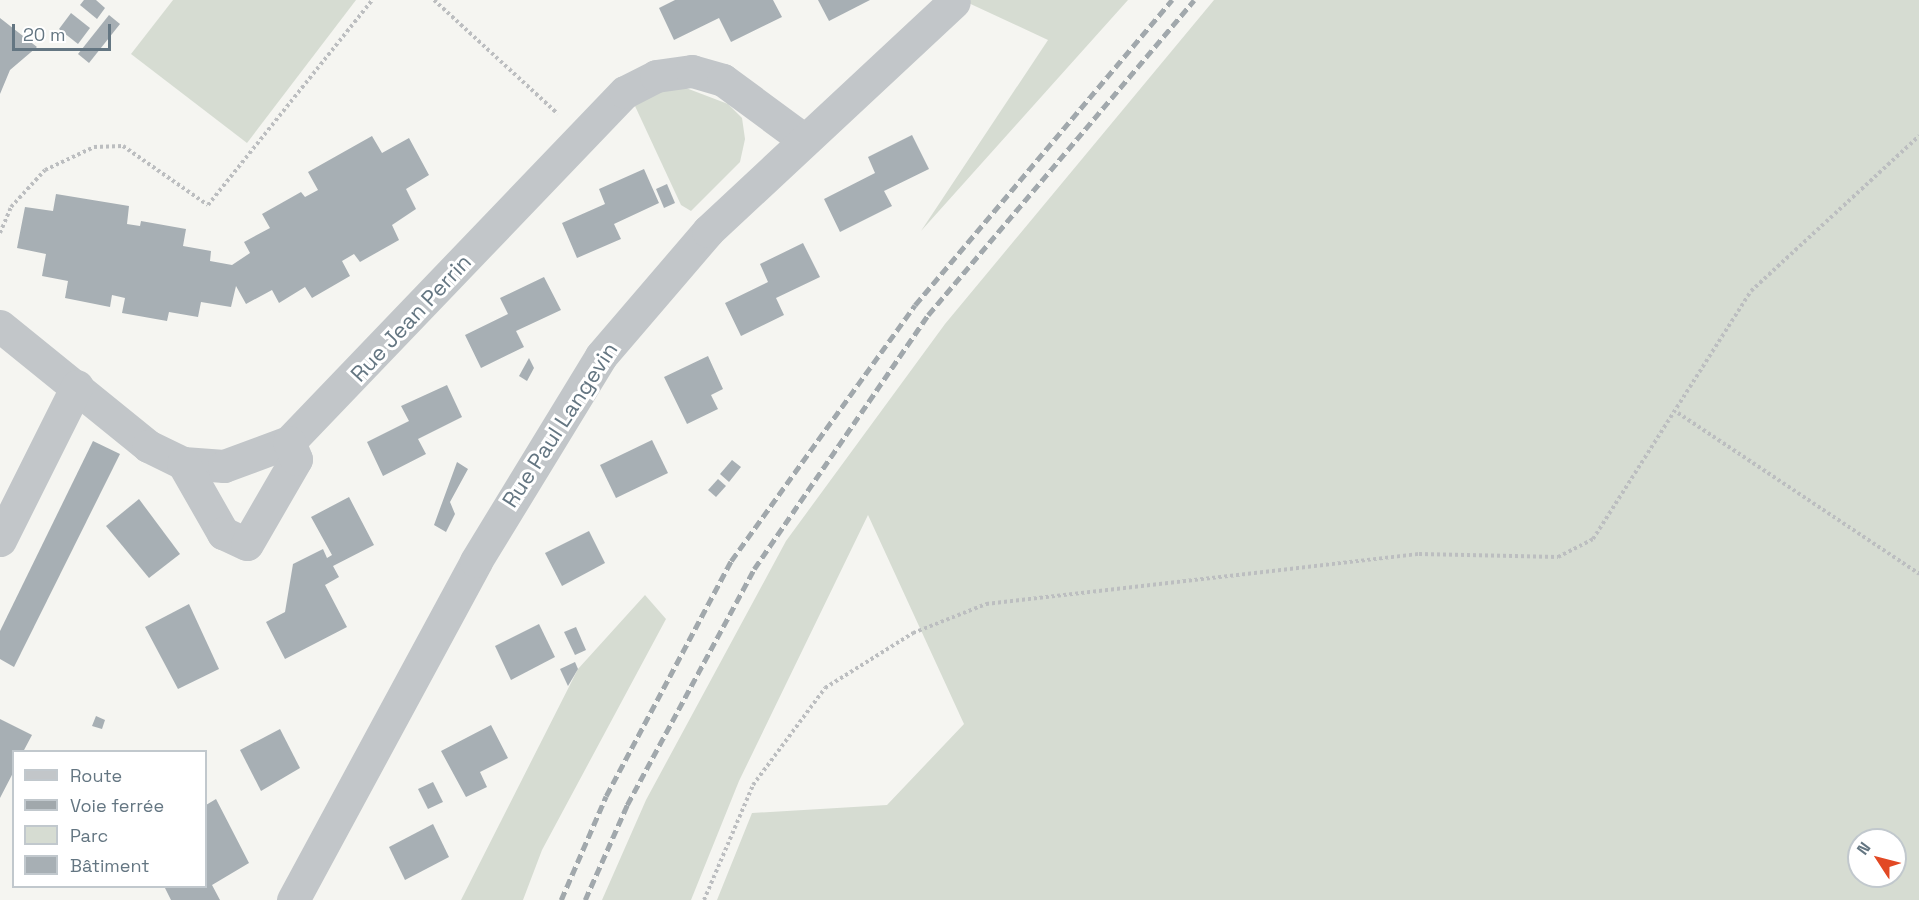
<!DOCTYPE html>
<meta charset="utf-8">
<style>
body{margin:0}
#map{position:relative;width:1919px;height:900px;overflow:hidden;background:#f5f5f1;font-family:"Space Grotesk",sans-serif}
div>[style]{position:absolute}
.green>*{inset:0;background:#d6dcd2}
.building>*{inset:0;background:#a7afb4}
.path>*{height:4px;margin-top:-2px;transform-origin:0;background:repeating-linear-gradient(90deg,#bcbec0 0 3px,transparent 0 6px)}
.street>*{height:33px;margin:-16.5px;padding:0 16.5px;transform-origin:16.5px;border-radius:16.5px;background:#c2c6c9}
.rail>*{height:4.5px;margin-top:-2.25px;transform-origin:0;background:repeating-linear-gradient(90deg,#a1a8ac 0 9px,transparent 0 13.5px)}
span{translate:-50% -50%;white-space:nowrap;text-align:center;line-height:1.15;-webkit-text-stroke:6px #fff;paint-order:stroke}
.street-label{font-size:22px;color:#647682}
.legend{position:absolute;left:12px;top:750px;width:195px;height:138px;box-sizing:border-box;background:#fff;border:2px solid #c1c8cd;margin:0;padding:8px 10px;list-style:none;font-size:18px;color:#647682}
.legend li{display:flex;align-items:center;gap:12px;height:30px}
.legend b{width:30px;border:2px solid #c1c8cd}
.north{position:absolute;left:1847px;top:828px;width:60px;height:60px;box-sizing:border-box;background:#fff;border:2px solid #c1c8cd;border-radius:50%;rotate:306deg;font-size:16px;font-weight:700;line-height:24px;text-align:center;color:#647682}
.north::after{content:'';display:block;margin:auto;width:21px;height:27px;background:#e24924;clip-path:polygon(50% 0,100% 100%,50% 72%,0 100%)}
.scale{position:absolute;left:12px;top:24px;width:99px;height:27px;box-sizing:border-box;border:3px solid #647682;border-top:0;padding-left:8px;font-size:18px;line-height:21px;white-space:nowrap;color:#647682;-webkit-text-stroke:4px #fff;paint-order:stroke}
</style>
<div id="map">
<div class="green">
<div style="clip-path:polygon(173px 0,356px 0,247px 143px,131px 54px)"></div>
<div style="clip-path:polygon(962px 0,1128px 0,921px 231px,1048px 40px)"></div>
<div style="clip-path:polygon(evenodd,1214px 0,1919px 0,1919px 900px,717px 900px,752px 813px,887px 805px,964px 724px,868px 515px,739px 781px,691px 900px,602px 900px,646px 800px,786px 541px,945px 324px,1214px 0,1859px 840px,1895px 840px,1895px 876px,1859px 876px,1859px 840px)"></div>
<div style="clip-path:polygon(686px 88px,728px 104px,742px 118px,745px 139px,740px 162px,691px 211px,681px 205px,635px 106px,653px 92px)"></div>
<div style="clip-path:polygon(645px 595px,666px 619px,542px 850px,523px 900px,461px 900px,578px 669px)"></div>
</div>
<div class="building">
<div style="clip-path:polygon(84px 0,96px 0,105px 8px,97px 19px,80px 5px)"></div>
<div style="clip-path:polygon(675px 0,773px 0,782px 17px,731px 42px,719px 18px,674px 40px,659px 8px)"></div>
<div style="clip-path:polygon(818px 0,870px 0,829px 21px)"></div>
<div style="clip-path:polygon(71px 13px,90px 28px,78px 44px,59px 29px)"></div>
<div style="clip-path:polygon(109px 15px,120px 24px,89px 63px,78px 54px)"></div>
<div style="clip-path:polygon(0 18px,37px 47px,10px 70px,0 94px)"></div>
<div style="clip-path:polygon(912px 135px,929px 169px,884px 191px,892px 206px,840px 232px,824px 199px,875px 173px,868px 157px)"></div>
<div style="clip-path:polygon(372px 136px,382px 153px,409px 138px,429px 175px,406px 189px,416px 209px,392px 225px,399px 240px,360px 262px,354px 254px,342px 261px,350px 276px,312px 298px,305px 287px,279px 303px,272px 290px,246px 304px,236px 286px,231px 307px,201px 302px,198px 317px,169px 312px,167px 321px,122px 313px,125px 298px,112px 295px,110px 307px,65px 298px,68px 281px,42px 276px,46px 254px,17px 248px,25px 207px,53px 211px,56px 194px,129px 206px,127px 224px,140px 226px,141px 221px,186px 229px,183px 246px,211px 251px,210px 261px,232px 265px,250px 253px,244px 242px,270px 228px,262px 214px,301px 192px,305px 197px,318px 190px,308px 172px)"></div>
<div style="clip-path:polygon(644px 169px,659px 203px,614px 224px,621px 239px,577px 258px,562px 223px,605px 204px,599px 189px)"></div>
<div style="clip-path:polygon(667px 184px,675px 203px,664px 208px,656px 189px)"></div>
<div style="clip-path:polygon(803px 243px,820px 277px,776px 298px,784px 315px,741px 336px,725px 303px,768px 282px,760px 264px)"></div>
<div style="clip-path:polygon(544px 277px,561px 310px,516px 331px,524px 347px,481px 368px,465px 335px,508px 314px,500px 298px)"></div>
<div style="clip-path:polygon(708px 356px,723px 389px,711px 395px,718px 409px,687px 424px,664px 377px)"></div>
<div style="clip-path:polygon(529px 358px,534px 368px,527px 381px,519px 376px)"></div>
<div style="clip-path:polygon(447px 385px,462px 417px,418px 439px,426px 454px,383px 476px,367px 442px,409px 421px,401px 406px)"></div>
<div style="clip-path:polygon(652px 440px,668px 473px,616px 498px,600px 465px)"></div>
<div style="clip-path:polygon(93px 441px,120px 454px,14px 667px,0 659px,0 631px)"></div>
<div style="clip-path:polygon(732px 460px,741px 467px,729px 482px,720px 474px)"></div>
<div style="clip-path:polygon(457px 462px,468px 469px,450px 502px,455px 514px,446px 532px,434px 525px)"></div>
<div style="clip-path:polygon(718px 479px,726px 486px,716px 497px,708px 490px)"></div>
<div style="clip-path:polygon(349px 497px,374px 545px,333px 566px,339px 577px,325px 585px,347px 627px,285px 659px,266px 622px,285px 612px,293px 564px,323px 549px,327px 558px,332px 555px,311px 517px)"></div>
<div style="clip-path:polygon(139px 499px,180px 554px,149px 578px,106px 526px)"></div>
<div style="clip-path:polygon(589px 531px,605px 563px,562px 586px,545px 553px)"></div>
<div style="clip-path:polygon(189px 604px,219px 669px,178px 689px,145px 627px)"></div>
<div style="clip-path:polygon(539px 624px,555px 657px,511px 680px,495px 646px)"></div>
<div style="clip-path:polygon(576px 627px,586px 650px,575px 655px,564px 632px)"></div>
<div style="clip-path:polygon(575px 662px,578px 669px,568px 686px,560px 669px)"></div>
<div style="clip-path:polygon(96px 716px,105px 720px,102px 729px,92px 726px)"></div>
<div style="clip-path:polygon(0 719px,32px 735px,23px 752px,14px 752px,14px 771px,0 798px)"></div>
<div style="clip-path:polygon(491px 725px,508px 758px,480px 772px,487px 787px,466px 797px,441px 751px)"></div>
<div style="clip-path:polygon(280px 729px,300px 768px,261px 791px,240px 750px)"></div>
<div style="clip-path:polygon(433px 782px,443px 802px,428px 809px,418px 789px)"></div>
<div style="clip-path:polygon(216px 799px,249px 863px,212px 885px,220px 900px,171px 900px,164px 886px,206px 886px,206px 805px)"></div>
<div style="clip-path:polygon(433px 824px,449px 857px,405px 880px,389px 847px)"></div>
</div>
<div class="path">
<div style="left:434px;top:0;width:168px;rotate:42.6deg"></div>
<div style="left:0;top:233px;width:28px;rotate:-67deg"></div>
<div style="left:11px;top:207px;width:50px;rotate:-47.4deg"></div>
<div style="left:45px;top:170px;width:54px;rotate:-25.1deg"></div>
<div style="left:94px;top:147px;width:29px;rotate:-2deg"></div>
<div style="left:123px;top:146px;width:103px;rotate:34.8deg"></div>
<div style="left:208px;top:205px;width:263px;rotate:-51.3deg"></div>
<div style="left:1678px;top:413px;width:290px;rotate:33.7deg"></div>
<div style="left:704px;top:900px;width:125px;rotate:-66.9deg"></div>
<div style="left:753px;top:785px;width:121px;rotate:-53.4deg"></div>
<div style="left:825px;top:688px;width:104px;rotate:-32deg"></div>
<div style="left:913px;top:633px;width:79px;rotate:-21.7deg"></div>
<div style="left:986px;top:604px;width:436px;rotate:-6.6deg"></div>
<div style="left:1419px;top:554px;width:139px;rotate:1.2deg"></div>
<div style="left:1558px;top:557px;width:39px;rotate:-27deg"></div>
<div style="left:1593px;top:539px;width:294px;rotate:-57.5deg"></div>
<div style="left:1751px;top:291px;width:229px;rotate:-42.7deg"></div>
</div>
<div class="street">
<div style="left:0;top:326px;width:191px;rotate:39deg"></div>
<div style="left:148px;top:446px;width:39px;rotate:26deg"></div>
<div style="left:183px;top:463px;width:41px;rotate:4.2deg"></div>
<div style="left:224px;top:466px;width:69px;rotate:-20.3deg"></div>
<div style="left:289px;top:442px;width:485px;rotate:-46.2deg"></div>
<div style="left:625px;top:92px;width:35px;rotate:-27deg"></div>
<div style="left:656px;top:76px;width:36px;rotate:-8deg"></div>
<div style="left:692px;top:71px;width:32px;rotate:16deg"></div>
<div style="left:723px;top:80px;width:99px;rotate:36.4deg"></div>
<div style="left:183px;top:463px;width:81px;rotate:60.3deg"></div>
<div style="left:223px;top:533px;width:26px;rotate:25deg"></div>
<div style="left:247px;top:544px;width:98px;rotate:-60deg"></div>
<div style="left:296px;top:459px;width:18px;rotate:-112deg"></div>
<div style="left:0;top:540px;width:172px;rotate:-63.4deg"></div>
<div style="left:293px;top:900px;width:385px;rotate:-61.6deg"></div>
<div style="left:476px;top:561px;width:240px;rotate:-58.6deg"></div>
<div style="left:601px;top:356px;width:165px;rotate:-49.4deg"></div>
<div style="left:708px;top:231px;width:336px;rotate:-43deg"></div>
</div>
<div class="rail">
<div style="left:561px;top:900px;width:113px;rotate:-66.6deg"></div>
<div style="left:606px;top:796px;width:266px;rotate:-62deg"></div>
<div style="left:731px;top:561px;width:315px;rotate:-54.3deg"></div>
<div style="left:915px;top:305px;width:399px;rotate:-49.9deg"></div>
<div style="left:585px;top:900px;width:104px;rotate:-66.1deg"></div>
<div style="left:627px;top:805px;width:268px;rotate:-61.7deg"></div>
<div style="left:754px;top:569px;width:308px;rotate:-55.6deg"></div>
<div style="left:928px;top:315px;width:412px;rotate:-49.8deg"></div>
</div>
<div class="street-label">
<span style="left:411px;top:318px;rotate:-47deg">Rue Jean Perrin</span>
<span style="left:560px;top:425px;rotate:-57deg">Rue Paul Langevin</span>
</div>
<ul class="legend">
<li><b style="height:8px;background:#c2c6c9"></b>Route</li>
<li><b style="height:8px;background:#a1a8ac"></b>Voie ferrée</li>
<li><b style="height:16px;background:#d6dcd2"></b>Parc</li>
<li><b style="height:16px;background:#a7afb4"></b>Bâtiment</li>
</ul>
<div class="north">N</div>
<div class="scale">20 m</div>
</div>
